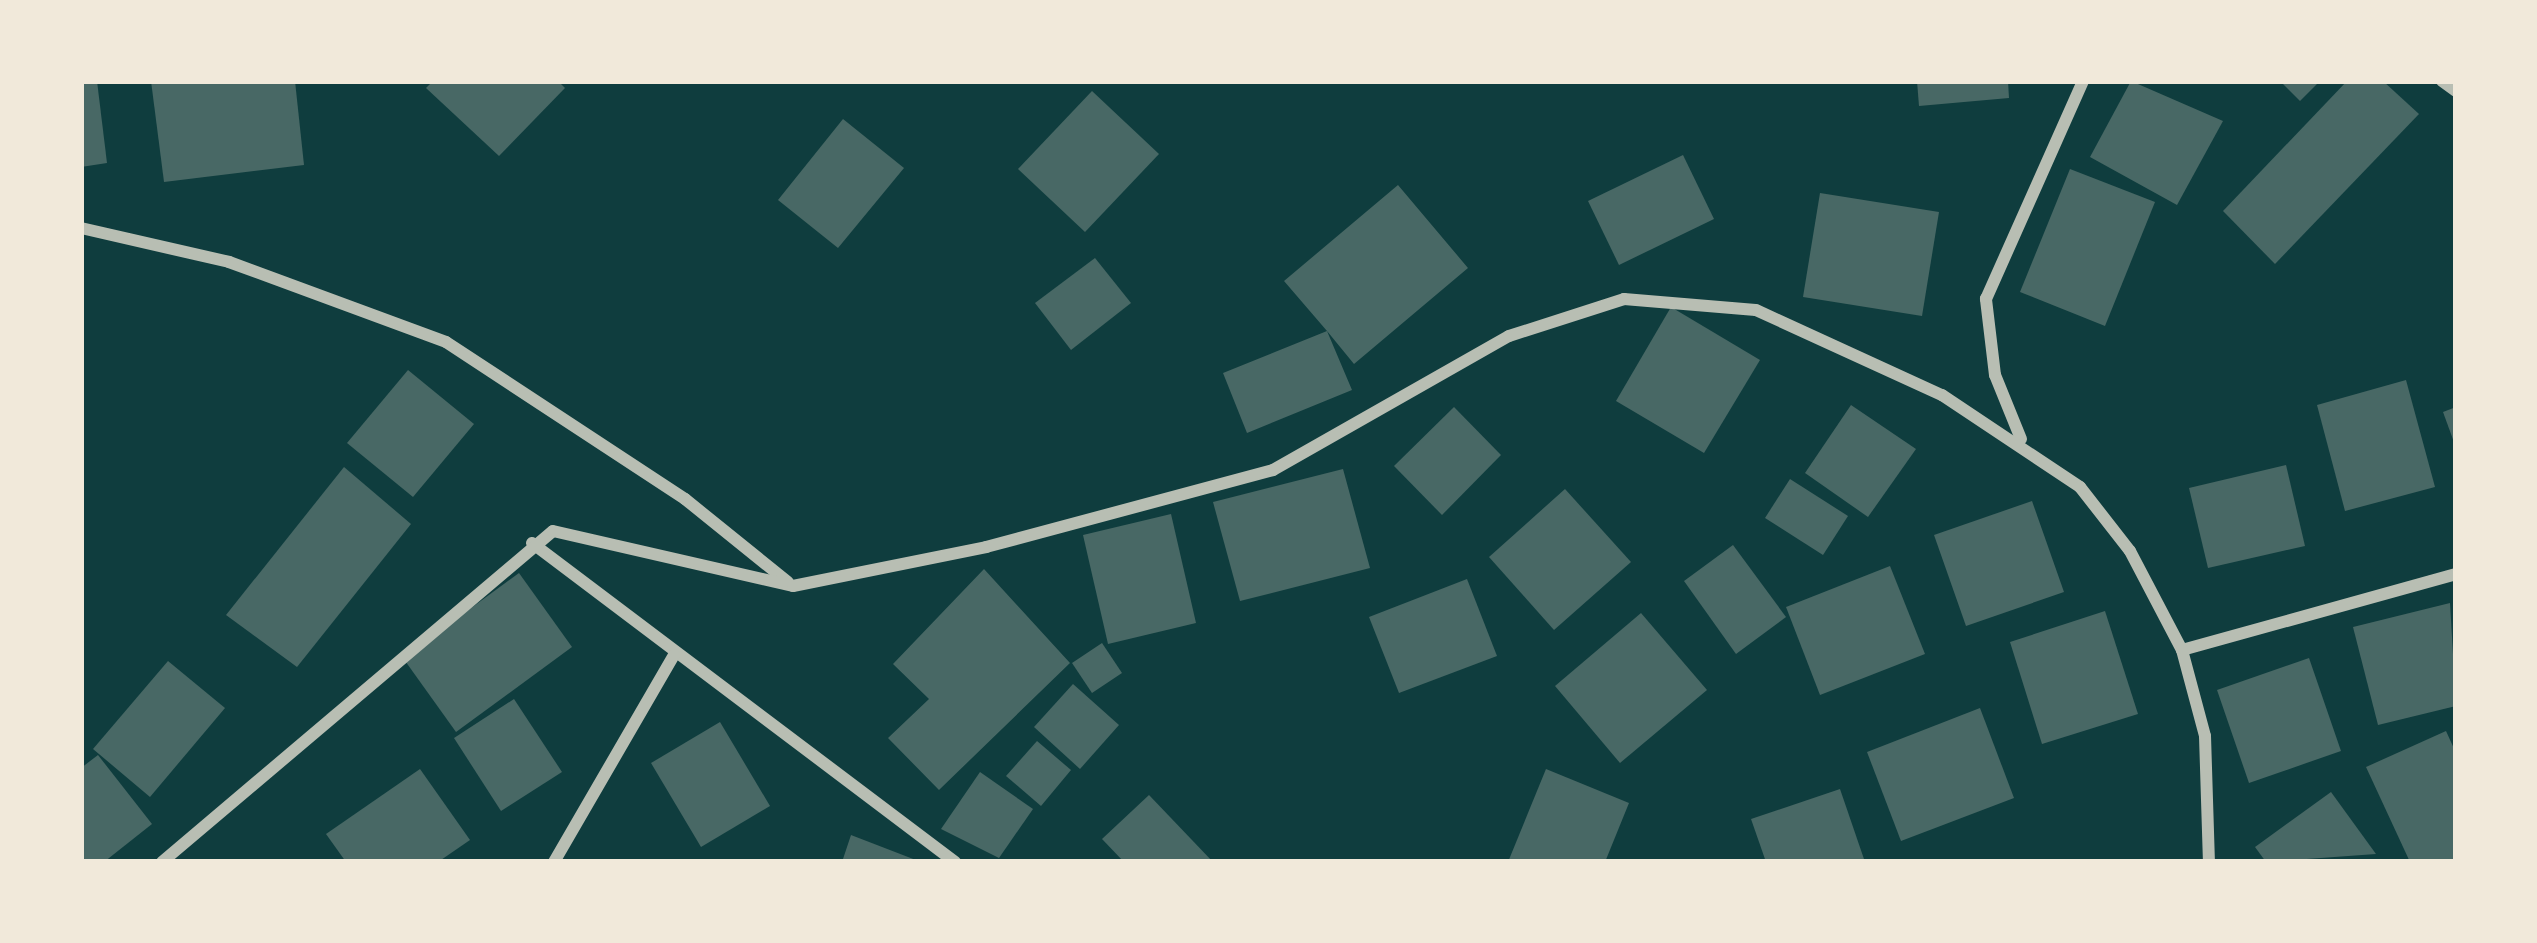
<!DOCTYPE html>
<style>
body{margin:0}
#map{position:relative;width:2537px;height:943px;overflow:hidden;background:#0f3d3e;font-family:Barlow,sans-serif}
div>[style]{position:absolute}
.building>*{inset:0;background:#486865}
.minor>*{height:12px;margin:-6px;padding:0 6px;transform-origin:6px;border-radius:6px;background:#b8beb3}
span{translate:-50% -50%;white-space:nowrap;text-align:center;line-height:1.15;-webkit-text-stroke:9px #f1e9da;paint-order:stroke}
.frame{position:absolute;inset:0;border:84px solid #f1e9da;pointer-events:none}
</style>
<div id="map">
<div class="building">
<div style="clip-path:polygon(81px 81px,97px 81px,107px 163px,81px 167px)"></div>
<div style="clip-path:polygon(151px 81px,295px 81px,304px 165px,164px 182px)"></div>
<div style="clip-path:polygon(433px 81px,558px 81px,565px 88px,499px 156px,426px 88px)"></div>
<div style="clip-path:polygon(1917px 81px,2008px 81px,2009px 98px,1919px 106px)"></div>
<div style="clip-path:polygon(2131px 81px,2223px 121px,2177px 205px,2090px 157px)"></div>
<div style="clip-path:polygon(2280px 81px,2320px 81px,2300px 101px)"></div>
<div style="clip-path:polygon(2347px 81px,2383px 81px,2419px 114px,2275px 264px,2223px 211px)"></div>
<div style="clip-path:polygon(1092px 91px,1159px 154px,1085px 232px,1018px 169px)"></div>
<div style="clip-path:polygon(843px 119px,904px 168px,838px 248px,778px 200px)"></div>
<div style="clip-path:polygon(1683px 155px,1714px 219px,1619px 265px,1588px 201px)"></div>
<div style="clip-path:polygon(2070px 169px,2155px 202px,2105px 326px,2020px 292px)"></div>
<div style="clip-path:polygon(1398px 185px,1468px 268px,1354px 364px,1327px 331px,1352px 390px,1247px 433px,1223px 373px,1327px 331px,1284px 281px)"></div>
<div style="clip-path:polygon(1820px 193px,1939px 212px,1922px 316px,1803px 297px)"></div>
<div style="clip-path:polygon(1095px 258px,1131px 303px,1071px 350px,1035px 303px)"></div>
<div style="clip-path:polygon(1671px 307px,1760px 360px,1704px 453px,1616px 401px)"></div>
<div style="clip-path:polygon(408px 370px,474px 424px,413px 497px,347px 443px)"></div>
<div style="clip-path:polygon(2406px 380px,2435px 487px,2345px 511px,2317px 405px)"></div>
<div style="clip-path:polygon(1851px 405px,1916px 449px,1868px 517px,1805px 473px)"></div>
<div style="clip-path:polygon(1454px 407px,1501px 455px,1442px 515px,1394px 466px)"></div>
<div style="clip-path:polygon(2456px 407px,2456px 445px,2455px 445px,2443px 412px)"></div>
<div style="clip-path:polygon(2286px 465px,2305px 546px,2208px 568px,2189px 488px)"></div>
<div style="clip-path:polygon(344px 467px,411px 524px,297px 667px,226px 615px)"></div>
<div style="clip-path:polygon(1343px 469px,1370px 568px,1240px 601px,1213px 502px)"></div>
<div style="clip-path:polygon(1790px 479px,1848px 516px,1823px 555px,1765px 518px)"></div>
<div style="clip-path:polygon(1565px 489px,1631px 562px,1554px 630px,1489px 557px)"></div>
<div style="clip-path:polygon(2032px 501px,2064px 592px,1966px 626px,1934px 535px)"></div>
<div style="clip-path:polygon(1171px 514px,1196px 623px,1108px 644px,1083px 535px)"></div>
<div style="clip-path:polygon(1733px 545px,1786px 617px,1736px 654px,1684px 581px)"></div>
<div style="clip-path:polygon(1890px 566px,1925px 654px,1820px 695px,1786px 607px)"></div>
<div style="clip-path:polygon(984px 569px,1070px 663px,939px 790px,888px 738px,929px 699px,893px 664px)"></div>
<div style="clip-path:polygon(519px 573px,572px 647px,456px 732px,403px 658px)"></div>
<div style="clip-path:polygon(1467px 579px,1497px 656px,1399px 693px,1369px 617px)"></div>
<div style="clip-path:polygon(2450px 603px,2456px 706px,2378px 725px,2353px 627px)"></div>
<div style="clip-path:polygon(2105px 611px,2138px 714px,2042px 744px,2010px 642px)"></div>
<div style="clip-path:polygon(1641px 613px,1707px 690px,1620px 763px,1555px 686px)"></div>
<div style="clip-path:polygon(1102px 643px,1122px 673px,1092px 693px,1072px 663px)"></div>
<div style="clip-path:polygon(2309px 658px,2341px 751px,2249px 783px,2217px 690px)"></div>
<div style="clip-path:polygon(168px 661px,225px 708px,150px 797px,93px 749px)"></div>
<div style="clip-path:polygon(1073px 684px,1119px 725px,1080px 769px,1034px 727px)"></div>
<div style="clip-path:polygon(514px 699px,562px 772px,501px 811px,454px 738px)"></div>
<div style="clip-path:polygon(1980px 708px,2014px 798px,1901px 841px,1867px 752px)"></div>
<div style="clip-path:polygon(720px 722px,770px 806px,701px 847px,651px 763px)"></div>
<div style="clip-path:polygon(2446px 731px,2456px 753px,2456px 862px,2410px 862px,2366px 767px)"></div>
<div style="clip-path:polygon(1037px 741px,1071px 770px,1041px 806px,1006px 776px)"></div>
<div style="clip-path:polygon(98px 755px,152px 824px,104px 862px,83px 862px,81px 768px)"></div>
<div style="clip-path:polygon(420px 769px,470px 840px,438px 862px,346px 862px,326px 834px)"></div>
<div style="clip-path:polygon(1546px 769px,1629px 803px,1605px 862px,1508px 862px)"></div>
<div style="clip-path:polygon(980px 772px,1033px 809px,999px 858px,941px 829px)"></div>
<div style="clip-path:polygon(1840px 789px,1865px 862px,1766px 862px,1751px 819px)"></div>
<div style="clip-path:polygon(2331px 792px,2376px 854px,2266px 862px,2255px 847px)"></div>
<div style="clip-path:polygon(1149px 795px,1213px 862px,1124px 862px,1102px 839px)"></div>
<div style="clip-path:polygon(851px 835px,921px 862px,842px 862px)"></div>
</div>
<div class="minor">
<div style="left:2442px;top:81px;width:17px;rotate:36deg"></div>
<div style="left:81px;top:228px;width:152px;rotate:12.9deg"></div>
<div style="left:229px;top:262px;width:231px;rotate:20.2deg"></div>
<div style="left:446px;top:342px;width:286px;rotate:33.3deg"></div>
<div style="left:685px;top:499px;width:132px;rotate:38.9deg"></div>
<div style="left:2021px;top:439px;width:69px;rotate:-112.1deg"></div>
<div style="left:1995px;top:375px;width:77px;rotate:-96.8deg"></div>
<div style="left:1986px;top:299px;width:239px;rotate:-66deg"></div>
<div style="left:532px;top:543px;width:530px;rotate:37.02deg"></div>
<div style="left:2182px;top:650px;width:284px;rotate:-15.5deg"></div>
<div style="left:162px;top:862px;width:512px;rotate:-40.25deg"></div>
<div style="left:553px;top:531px;width:246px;rotate:12.9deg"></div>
<div style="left:793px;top:586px;width:197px;rotate:-11.4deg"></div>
<div style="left:986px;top:547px;width:297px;rotate:-15deg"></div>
<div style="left:1273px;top:470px;width:271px;rotate:-29.6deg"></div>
<div style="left:1509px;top:336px;width:121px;rotate:-17.8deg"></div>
<div style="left:1624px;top:299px;width:132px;rotate:4.8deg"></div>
<div style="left:1756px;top:310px;width:205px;rotate:24.6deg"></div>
<div style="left:1942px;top:395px;width:166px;rotate:33.7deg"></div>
<div style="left:2080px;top:487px;width:81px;rotate:52deg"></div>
<div style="left:2130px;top:551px;width:112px;rotate:62.3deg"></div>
<div style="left:2182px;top:650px;width:89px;rotate:75deg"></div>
<div style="left:2205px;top:736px;width:126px;rotate:88.2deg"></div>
<div style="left:554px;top:862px;width:239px;rotate:-59.9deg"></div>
</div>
<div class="frame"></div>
</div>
